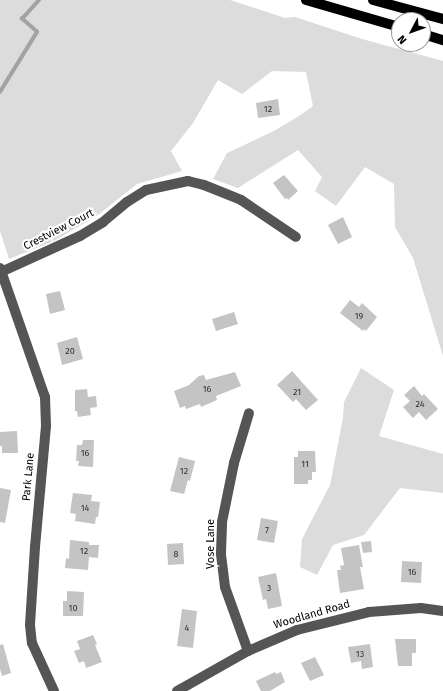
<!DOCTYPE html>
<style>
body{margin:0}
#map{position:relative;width:443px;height:691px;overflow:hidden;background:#fff;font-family:"Fira Sans",sans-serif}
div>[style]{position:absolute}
.green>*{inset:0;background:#dcdcdc}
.stream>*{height:3.5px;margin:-1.75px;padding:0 1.75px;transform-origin:1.75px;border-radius:1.75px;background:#a3a3a3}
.building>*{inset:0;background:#c4c4c4}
.minor>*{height:10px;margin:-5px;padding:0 5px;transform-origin:5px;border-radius:5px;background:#555}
.major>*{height:10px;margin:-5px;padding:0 5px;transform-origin:5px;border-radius:5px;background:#000}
span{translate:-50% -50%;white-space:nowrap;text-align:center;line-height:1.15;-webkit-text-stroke:4px #fff;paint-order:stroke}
.number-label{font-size:9px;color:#313131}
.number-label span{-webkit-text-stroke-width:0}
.street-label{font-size:11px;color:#000}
.north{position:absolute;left:391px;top:12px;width:40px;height:40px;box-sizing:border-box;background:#fff;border:1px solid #999;border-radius:50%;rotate:229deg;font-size:11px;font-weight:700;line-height:16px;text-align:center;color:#000}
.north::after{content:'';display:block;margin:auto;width:14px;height:18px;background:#000;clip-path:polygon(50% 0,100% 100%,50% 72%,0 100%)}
</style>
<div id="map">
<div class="green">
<div style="clip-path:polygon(0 0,230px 0,285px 18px,295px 17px,362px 39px,443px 61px,443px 356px,413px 258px,395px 227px,394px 184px,365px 167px,336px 206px,315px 191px,322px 177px,298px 150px,238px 188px,213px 179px,227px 153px,274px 131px,299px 116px,313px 106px,306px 72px,272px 71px,242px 94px,218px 80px,193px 123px,171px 151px,182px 171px,137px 184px,98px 215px,54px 241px,9px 259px,0 231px)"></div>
<div style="clip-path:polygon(361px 368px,394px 390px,379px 436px,443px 454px,443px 493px,400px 488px,364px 535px,333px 545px,317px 575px,300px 567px,302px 539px,330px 485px,343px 418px,344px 402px)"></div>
</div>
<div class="stream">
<div style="left:0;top:92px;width:70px;rotate:-58.3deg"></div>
<div style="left:37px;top:32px;width:20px;rotate:-139deg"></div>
<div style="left:22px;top:19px;width:25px;rotate:-48deg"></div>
</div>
<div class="building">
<div style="clip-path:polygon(278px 99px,280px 115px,258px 118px,256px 103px)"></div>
<div style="clip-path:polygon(284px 175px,298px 191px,288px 200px,287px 198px,285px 199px,273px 183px)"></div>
<div style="clip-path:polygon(343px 217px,352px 237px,338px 244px,328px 225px)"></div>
<div style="clip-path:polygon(60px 291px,65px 310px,50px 314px,46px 294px)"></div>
<div style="clip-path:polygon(350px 300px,359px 307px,362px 303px,377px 317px,366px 331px,364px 329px,363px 331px,340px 313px)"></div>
<div style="clip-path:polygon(234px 312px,238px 324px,216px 331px,212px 319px)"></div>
<div style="clip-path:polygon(77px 337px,83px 359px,62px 365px,57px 343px)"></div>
<div style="clip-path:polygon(292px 371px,318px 400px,306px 410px,296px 399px,293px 402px,277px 385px)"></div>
<div style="clip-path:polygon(235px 372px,241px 386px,216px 396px,217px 400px,201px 407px,200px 404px,186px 409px,185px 406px,180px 408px,174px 391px,189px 385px,199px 376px,204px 375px,206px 380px)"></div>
<div style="clip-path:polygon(414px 386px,422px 396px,424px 394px,438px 409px,426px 420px,419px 412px,413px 418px,403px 407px,410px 401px,404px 395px)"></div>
<div style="clip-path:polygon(87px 389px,88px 397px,96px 396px,97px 407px,90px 408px,91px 415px,78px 417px,77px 411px,75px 411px,75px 390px)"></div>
<div style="clip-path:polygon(17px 431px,18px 453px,2px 453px,2px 446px,0 446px,0 432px)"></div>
<div style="clip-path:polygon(83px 440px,94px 440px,93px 467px,78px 466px,79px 461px,76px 461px,77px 445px,82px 445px)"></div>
<div style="clip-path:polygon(298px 451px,315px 451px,316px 472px,312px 472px,312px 480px,308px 480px,308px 484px,294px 484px,294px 457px,298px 457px)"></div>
<div style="clip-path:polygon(179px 457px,195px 461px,190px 481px,188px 480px,184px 494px,170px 491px)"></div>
<div style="clip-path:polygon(0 488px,11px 490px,5px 523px,0 522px)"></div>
<div style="clip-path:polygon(73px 493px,92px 495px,91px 501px,100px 502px,98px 517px,96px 517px,95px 524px,75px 521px,76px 514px,70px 513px)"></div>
<div style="clip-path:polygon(261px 518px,278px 521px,274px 543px,257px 540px)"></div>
<div style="clip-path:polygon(70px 540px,89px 542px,89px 545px,99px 545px,98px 558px,89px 557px,88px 570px,65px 568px,66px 558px,69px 559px)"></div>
<div style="clip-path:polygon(371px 541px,372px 552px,363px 553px,361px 542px)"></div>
<div style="clip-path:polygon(183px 543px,184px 564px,168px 565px,167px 544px)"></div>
<div style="clip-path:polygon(359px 545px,363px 567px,360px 567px,364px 589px,340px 593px,337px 570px,341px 570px,340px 566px,344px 565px,341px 548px)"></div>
<div style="clip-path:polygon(402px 561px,422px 562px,421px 583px,401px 582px)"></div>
<div style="clip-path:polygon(276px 573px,282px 606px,268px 609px,266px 599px,263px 600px,258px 577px)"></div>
<div style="clip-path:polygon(67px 591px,84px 592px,83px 616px,63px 616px,63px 601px,67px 601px)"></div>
<div style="clip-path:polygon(182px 609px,197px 611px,193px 648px,177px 646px)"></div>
<div style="clip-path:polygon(93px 635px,97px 644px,95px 645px,102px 662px,86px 668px,84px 661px,79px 663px,74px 651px,80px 649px,77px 641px)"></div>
<div style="clip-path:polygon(395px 639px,416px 639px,416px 653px,412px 653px,412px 666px,398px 666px)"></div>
<div style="clip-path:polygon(3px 644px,11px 673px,2px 676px,0 669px,0 645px)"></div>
<div style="clip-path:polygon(370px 644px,373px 667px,362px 669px,361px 661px,351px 663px,348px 647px)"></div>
<div style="clip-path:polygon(315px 657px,324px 675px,310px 681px,301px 663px)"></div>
<div style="clip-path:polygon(275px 672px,276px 674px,281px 672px,285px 682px,270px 691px,261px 691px,256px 681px)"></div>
</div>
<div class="minor">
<div style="left:0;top:268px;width:137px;rotate:70.8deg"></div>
<div style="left:45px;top:397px;width:29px;rotate:88deg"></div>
<div style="left:46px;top:426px;width:121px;rotate:95.2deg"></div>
<div style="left:35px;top:547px;width:78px;rotate:93.7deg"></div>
<div style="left:30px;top:625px;width:18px;rotate:84deg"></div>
<div style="left:32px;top:643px;width:53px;rotate:65.4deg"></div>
<div style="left:1px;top:272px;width:87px;rotate:-24.5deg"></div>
<div style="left:80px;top:236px;width:27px;rotate:-31deg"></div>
<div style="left:103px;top:222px;width:31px;rotate:-40deg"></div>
<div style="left:127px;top:202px;width:22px;rotate:-32deg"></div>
<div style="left:146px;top:190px;width:43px;rotate:-12.1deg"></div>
<div style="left:188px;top:181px;width:16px;rotate:14deg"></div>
<div style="left:204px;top:185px;width:40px;rotate:22deg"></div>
<div style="left:241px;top:200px;width:66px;rotate:33.9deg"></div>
<div style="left:248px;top:651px;width:68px;rotate:-109.8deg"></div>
<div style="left:225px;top:587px;width:34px;rotate:-97deg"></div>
<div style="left:221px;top:553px;width:31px;rotate:-88deg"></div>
<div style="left:222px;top:522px;width:60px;rotate:-78.5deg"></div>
<div style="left:234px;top:463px;width:52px;rotate:-73.3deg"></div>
<div style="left:177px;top:691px;width:81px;rotate:-29.4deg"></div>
<div style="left:248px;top:651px;width:53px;rotate:-23.2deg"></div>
<div style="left:297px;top:630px;width:74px;rotate:-14deg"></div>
<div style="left:369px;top:612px;width:52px;rotate:-4.4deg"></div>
<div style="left:421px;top:608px;width:22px;rotate:8deg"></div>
</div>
<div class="major">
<div style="left:306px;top:0;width:97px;rotate:16.2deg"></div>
<div style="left:373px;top:0;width:73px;rotate:15.2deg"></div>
<div style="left:423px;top:34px;width:21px;rotate:17deg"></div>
</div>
<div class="number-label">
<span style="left:268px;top:109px">12</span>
<span style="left:359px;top:316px">19</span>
<span style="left:70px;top:351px">20</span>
<span style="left:207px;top:389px">16</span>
<span style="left:297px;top:392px">21</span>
<span style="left:420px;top:404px">24</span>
<span style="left:85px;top:453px">16</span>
<span style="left:305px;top:464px">11</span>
<span style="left:184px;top:471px">12</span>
<span style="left:85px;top:508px">14</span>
<span style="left:267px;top:530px">7</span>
<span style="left:84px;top:551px">12</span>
<span style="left:176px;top:554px">8</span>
<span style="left:412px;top:572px">16</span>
<span style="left:269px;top:588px">3</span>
<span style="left:73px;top:608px">10</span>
<span style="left:187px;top:628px">4</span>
<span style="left:360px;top:654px">13</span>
</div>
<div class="street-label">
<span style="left:59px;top:230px;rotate:-27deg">Crestview Court</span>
<span style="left:29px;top:477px;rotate:-85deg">Park Lane</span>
<span style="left:211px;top:544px;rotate:-90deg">Vose Lane</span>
<span style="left:312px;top:615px;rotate:-16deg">Woodland Road</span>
</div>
<div class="north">N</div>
</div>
